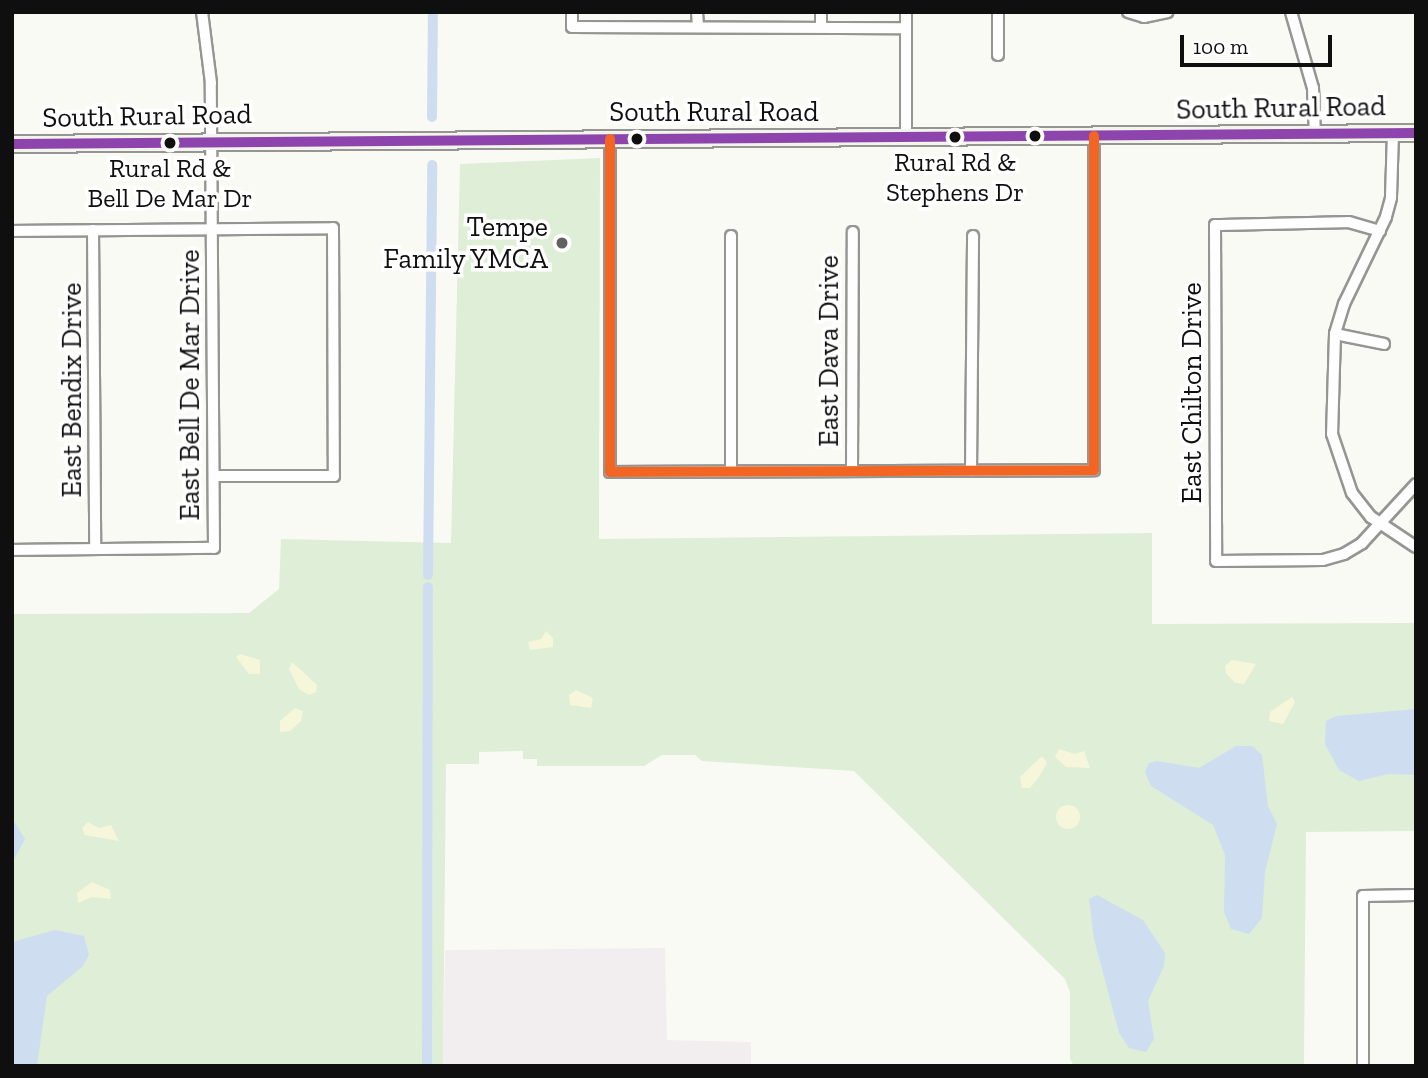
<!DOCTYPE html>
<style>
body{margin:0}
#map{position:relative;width:1428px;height:1078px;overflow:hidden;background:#fafaf5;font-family:"Zilla Slab",serif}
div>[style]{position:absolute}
.industrial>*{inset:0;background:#f2eef0}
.green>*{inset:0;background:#dfeed7}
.sand>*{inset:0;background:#f6f7da}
.round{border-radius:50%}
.water>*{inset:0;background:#cfddf1}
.canal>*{height:10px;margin:-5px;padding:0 5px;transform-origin:5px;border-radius:5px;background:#cfddf1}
.roads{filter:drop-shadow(2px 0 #959593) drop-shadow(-2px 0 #959593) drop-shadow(0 2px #959593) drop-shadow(0 -2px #959593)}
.minor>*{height:10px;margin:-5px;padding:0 5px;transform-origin:5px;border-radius:5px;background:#fefefe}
.secondary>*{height:16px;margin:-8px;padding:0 8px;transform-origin:8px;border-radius:8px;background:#f3f4eb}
.bus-1>*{height:10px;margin:-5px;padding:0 5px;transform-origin:5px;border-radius:5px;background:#8e44ad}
.bus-2>*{height:10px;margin:-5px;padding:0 5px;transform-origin:5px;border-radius:5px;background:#f26522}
.dots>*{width:19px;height:19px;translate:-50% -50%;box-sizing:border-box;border:4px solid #fff;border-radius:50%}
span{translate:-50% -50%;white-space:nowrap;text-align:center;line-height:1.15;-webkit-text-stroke:7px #fff;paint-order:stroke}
.bus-label{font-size:26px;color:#0f0f0f}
.street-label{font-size:28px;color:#0f0f0f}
.poi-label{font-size:28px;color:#0f0f0f}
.right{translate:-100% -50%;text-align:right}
.frame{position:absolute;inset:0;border:14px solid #0f0f0f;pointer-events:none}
.scale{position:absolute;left:1180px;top:35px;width:152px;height:32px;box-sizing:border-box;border:4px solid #0f0f0f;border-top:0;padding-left:9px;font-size:21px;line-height:24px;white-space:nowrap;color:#0f0f0f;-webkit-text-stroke:5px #fff;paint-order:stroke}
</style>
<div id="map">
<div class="industrial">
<div style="clip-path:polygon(665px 948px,667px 1040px,751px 1042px,751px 1066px,443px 1066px,445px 950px)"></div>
</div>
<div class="green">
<div style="clip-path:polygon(600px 158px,599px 539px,1152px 533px,1152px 624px,1416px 623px,1416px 831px,1306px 832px,1304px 1066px,1074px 1066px,1070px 1059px,1070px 992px,1065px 979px,854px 771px,702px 761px,695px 755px,662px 755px,644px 766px,537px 766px,537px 759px,523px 759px,523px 751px,479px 752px,479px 764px,446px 764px,443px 1066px,12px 1066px,12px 614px,249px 613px,279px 589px,281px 539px,451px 543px,460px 164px)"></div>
</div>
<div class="sand">
<div style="clip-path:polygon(546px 631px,553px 638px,553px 647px,530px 650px,528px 642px,541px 639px)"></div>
<div style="clip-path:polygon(240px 654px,260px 660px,260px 674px,249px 674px,236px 657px)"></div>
<div style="clip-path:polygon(1232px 660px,1256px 664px,1244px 684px,1235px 683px,1226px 673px,1225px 666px)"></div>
<div style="clip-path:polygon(292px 662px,317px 685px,316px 692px,309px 695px,299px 689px,289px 669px)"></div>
<div style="clip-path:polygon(576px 690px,593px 698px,591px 708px,570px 705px,569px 695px)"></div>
<div style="clip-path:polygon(1292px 697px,1295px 702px,1283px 724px,1269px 721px,1270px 712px)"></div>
<div style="clip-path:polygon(295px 708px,303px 711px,301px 721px,290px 731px,280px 732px,280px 721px)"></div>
<div style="clip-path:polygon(1059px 749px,1075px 754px,1084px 751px,1090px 768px,1066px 767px,1055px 757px)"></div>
<div style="clip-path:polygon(1042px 756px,1047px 763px,1039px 777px,1030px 788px,1022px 788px,1020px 777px)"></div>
<div class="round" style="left:1056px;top:805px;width:24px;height:24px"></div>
<div style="clip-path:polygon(88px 822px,99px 828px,111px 825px,119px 841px,85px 835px,82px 828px)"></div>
<div style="clip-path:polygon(92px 882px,110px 890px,111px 899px,92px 897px,78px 903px,77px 893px)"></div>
</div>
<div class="water">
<div style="clip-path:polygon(1416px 709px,1416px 775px,1388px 774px,1359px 781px,1339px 770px,1325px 744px,1326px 721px,1336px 716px)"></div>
<div style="clip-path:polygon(1236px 746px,1252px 746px,1262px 755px,1268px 806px,1277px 824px,1265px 872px,1262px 918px,1249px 934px,1231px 929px,1224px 912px,1225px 855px,1213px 825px,1151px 786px,1145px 772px,1149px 763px,1157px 761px,1199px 768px)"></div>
<div style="clip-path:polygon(12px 818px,25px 839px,12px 863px)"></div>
<div style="clip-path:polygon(1097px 895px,1143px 920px,1165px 953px,1164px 966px,1148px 1001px,1154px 1039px,1146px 1052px,1129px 1048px,1119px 1033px,1094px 939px,1089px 899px)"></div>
<div style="clip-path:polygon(55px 930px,84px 936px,89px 955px,83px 966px,47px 996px,37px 1066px,12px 1066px,12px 942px)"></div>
</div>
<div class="canal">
<div style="left:432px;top:117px;width:105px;rotate:-89.5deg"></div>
<div style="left:428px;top:575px;width:410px;rotate:-89.4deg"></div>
<div style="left:427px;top:1066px;width:479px;rotate:-89.9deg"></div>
</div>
<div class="roads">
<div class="minor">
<div style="left:572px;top:12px;width:15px;rotate:90deg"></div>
<div style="left:572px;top:27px;width:334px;rotate:0.2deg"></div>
<div style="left:697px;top:12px;width:15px;rotate:86deg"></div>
<div style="left:821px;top:12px;width:15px;rotate:90deg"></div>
<div style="left:906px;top:12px;width:124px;rotate:90deg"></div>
<div style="left:998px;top:12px;width:43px;rotate:90deg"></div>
<div style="left:1128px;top:12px;width:17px;rotate:17deg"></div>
<div style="left:1144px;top:17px;width:24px;rotate:-12deg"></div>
<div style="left:1291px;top:12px;width:79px;rotate:73.9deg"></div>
<div style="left:1313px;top:88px;width:47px;rotate:87.6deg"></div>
<div style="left:1393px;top:133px;width:65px;rotate:91.8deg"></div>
<div style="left:1391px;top:198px;width:20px;rotate:105deg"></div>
<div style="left:1386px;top:217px;width:97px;rotate:115.8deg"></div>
<div style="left:1344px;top:304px;width:31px;rotate:107deg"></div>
<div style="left:1335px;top:334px;width:100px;rotate:91.7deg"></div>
<div style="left:1332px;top:434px;width:62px;rotate:71.3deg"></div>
<div style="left:1352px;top:493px;width:31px;rotate:52deg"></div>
<div style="left:1371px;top:517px;width:54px;rotate:33.7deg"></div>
<div style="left:610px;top:139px;width:333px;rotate:90deg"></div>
<div style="left:610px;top:472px;width:484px;rotate:-0.2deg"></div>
<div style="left:1094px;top:470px;width:334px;rotate:-90deg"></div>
<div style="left:93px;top:230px;width:319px;rotate:89.6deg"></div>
<div style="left:12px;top:231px;width:321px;rotate:-0.5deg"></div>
<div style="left:333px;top:228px;width:248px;rotate:89.8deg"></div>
<div style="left:334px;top:476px;width:120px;rotate:180deg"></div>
<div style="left:1380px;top:231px;width:33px;rotate:-164deg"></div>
<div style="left:1348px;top:222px;width:133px;rotate:178.7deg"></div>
<div style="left:1215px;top:225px;width:336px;rotate:89.8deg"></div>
<div style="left:1216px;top:561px;width:107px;rotate:-0.5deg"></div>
<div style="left:1323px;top:560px;width:22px;rotate:-16deg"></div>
<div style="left:1344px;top:554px;width:21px;rotate:-31deg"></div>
<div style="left:1362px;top:543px;width:80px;rotate:-47.5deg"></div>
<div style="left:731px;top:236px;width:235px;rotate:90deg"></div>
<div style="left:1335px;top:334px;width:50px;rotate:11.5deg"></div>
<div style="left:852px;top:471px;width:239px;rotate:-89.8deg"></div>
<div style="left:971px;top:471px;width:235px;rotate:-89.5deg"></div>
<div style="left:12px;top:550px;width:202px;rotate:-0.6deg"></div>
<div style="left:214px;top:548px;width:465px;rotate:-90.4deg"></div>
<div style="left:211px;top:83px;width:72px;rotate:-97.2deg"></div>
<div style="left:1363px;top:1066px;width:170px;rotate:-90deg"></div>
<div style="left:1363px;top:896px;width:53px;rotate:-1.1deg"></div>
</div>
<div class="secondary">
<div style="left:12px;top:144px;width:1404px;rotate:-0.45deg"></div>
</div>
</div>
<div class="bus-1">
<div style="left:12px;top:144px;width:1404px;rotate:-0.45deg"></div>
</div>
<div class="bus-2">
<div style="left:610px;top:139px;width:333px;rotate:90deg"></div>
<div style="left:610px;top:472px;width:484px;rotate:-0.2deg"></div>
<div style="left:1094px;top:470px;width:334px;rotate:-90deg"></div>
</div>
<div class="dots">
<div style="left:1035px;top:136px;background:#0f0f0f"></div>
<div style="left:955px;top:137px;background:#0f0f0f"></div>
<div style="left:637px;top:139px;background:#0f0f0f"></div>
<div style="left:170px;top:143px;background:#0f0f0f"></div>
<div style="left:562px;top:243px;background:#616160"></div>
</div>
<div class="bus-label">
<span style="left:955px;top:178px">Rural Rd &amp;<br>Stephens Dr</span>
<span style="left:170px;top:184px">Rural Rd &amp;<br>Bell De Mar Dr</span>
</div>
<div class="street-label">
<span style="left:1281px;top:108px;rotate:-1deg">South Rural Road</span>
<span style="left:714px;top:112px">South Rural Road</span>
<span style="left:147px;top:116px;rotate:-1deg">South Rural Road</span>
<span style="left:829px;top:351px;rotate:-90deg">East Dava Drive</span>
<span style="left:190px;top:385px;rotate:-90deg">East Bell De Mar Drive</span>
<span style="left:72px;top:390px;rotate:-90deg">East Bendix Drive</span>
<span style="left:1192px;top:393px;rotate:-90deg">East Chilton Drive</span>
</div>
<div class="poi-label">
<span class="right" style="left:548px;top:243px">Tempe<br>Family YMCA</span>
</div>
<div class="frame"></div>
<div class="scale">100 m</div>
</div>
